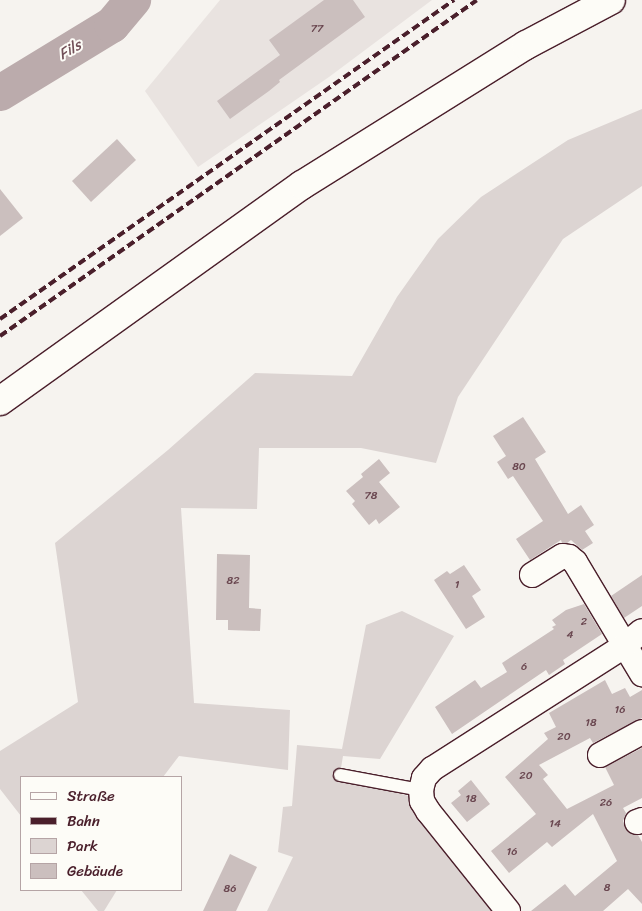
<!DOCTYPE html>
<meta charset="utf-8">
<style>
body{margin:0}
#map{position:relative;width:642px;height:911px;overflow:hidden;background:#f6f3ef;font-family:Sriracha,sans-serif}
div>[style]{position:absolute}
.built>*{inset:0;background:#e9e3e0}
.green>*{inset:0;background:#dcd4d2}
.river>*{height:36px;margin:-18px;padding:0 18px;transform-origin:18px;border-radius:18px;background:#bbabac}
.building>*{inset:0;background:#cbbfbe}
.roads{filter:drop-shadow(1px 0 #4a1f2b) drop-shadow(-1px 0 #4a1f2b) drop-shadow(0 1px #4a1f2b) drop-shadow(0 -1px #4a1f2b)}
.lane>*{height:12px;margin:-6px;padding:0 6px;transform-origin:6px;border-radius:6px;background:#fdfcf7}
.street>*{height:24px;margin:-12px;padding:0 12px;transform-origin:12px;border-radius:12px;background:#fdfcf7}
.secondary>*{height:28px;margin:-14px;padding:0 14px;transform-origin:14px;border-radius:14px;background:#fdfcf7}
.rail>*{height:4px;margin-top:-2px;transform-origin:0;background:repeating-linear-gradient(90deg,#4a1f2b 0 8px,transparent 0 12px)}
span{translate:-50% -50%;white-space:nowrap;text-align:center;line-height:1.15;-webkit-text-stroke:4px #fdfcf7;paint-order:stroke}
.number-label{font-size:11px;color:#6a4750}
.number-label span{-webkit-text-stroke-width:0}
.water-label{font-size:15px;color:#725058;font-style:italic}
.legend{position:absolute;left:20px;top:776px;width:162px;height:115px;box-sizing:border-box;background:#fdfcf7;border:1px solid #b5a4a5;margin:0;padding:6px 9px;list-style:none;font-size:15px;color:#4a1f2b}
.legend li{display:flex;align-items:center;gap:10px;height:25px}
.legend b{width:25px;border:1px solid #b5a4a5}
</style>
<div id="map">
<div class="built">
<div style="clip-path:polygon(220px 0,432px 0,329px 77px,198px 167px,145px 91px)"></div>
</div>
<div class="green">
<div style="clip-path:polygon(642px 109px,642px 186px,563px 239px,458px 397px,436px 463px,361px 448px,259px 448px,257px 509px,181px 508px,194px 703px,290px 710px,288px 770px,179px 756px,163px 777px,21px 777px,21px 816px,0 789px,0 751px,78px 702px,55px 543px,168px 450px,255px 373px,352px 376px,397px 297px,438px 239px,481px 197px,568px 140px)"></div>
<div style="clip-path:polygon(402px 611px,454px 636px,380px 759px,343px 756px,339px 780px,357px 782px,412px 797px,416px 808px,493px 911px,267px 911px,293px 857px,278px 852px,283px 807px,292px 806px,297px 745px,342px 749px,366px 625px)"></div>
<div style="clip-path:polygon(81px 890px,117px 890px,104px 911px,98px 911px)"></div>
</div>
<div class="river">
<div style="left:0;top:93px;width:131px;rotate:-31.3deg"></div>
<div style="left:112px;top:25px;width:33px;rotate:-50deg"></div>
</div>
<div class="building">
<div style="clip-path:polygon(324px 0,353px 0,365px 17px,279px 80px,280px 82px,269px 91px,230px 119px,217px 101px,280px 55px,269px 40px)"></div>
<div style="clip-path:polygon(117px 139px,136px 160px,91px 202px,72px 181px)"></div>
<div style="clip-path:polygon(0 189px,23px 218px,0 236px)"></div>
<div style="clip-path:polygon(523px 417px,546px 452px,535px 459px,568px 514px,581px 505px,594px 525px,585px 531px,593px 543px,582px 550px,571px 540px,567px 543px,562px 543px,561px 540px,530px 560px,516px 539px,543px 521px,513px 476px,508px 479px,497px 462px,506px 456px,493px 436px)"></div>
<div style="clip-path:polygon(379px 459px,390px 473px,379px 482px,400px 507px,379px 524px,376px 519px,369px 525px,352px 504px,355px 501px,346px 491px,363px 477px,361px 474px)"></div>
<div style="clip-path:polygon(217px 554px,250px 555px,249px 608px,261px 609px,260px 631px,228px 630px,228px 620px,216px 620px)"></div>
<div style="clip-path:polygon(464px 565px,481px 590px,472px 596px,485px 617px,466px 629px,434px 580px,447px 571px,450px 574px)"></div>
<div style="clip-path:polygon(642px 575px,642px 606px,624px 618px,611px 596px)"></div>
<div style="clip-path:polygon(584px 604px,602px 634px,563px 660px,565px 664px,549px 675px,546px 670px,452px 734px,435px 707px,475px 680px,481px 688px,507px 672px,502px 663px,554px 629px,552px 627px,556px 625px,552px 620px,566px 610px)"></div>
<div style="clip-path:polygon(605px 680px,612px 694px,625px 688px,630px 697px,642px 690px,642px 718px,593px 743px,590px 738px,539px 765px,548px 775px,543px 779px,567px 809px,614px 785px,605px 767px,642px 748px,642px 798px,623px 808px,626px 813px,623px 821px,628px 832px,638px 835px,642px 842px,642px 904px,628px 889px,603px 911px,531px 911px,565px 884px,575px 896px,617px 861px,593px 814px,552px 847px,547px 842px,509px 873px,491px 851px,536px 814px,505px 777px,548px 739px,544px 733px,556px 727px,549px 713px)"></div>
<div style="clip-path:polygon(471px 780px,490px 804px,467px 822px,451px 803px,461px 795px,458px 791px)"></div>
<div style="clip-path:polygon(230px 854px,257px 867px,236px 911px,203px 911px)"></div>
</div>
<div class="roads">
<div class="lane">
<div style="left:340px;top:775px;width:82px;rotate:10.5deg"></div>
</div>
<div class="street">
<div style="left:532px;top:575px;width:36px;rotate:-32deg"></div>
<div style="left:563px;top:556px;width:6px;rotate:9deg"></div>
<div style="left:569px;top:557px;width:8px;rotate:40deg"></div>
<div style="left:575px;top:562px;width:131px;rotate:59.1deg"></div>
<div style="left:600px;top:755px;width:48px;rotate:-28.7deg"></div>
<div style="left:637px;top:822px;width:5px;rotate:-22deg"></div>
<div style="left:508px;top:911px;width:128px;rotate:-128.7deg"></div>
<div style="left:428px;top:811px;width:12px;rotate:-121deg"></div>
<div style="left:422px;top:801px;width:11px;rotate:-95deg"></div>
<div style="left:421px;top:790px;width:12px;rotate:-76deg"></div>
<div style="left:424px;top:778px;width:12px;rotate:-48deg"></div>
<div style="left:432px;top:769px;width:228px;rotate:-32.6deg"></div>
<div style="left:624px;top:646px;width:23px;rotate:-40deg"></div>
</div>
<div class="secondary">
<div style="left:0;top:401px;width:371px;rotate:-35.6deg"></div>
<div style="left:302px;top:185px;width:264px;rotate:-32deg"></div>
<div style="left:526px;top:45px;width:96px;rotate:-27.9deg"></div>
</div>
</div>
<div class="rail">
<div style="left:0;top:319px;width:555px;rotate:-35.09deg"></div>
<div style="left:0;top:336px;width:583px;rotate:-35.16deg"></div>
</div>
<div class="number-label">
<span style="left:317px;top:29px">77</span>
<span style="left:519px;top:467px">80</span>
<span style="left:371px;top:496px">78</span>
<span style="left:233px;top:581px">82</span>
<span style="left:457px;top:585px">1</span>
<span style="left:584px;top:622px">2</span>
<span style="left:570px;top:635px">4</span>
<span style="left:524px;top:667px">6</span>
<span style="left:620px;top:710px">16</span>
<span style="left:591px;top:723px">18</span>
<span style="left:564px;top:737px">20</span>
<span style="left:526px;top:776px">20</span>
<span style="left:471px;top:799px">18</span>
<span style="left:606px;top:803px">26</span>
<span style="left:555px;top:824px">14</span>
<span style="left:512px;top:852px">16</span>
<span style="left:607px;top:888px">8</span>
<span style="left:230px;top:889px">86</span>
</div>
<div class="water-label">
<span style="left:70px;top:50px;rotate:-31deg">Fils</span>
</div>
<ul class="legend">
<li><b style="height:6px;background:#fdfcf7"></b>Straße</li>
<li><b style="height:6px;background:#4a1f2b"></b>Bahn</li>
<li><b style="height:14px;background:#dcd4d2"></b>Park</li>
<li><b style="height:14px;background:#cbbfbe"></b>Gebäude</li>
</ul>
</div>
